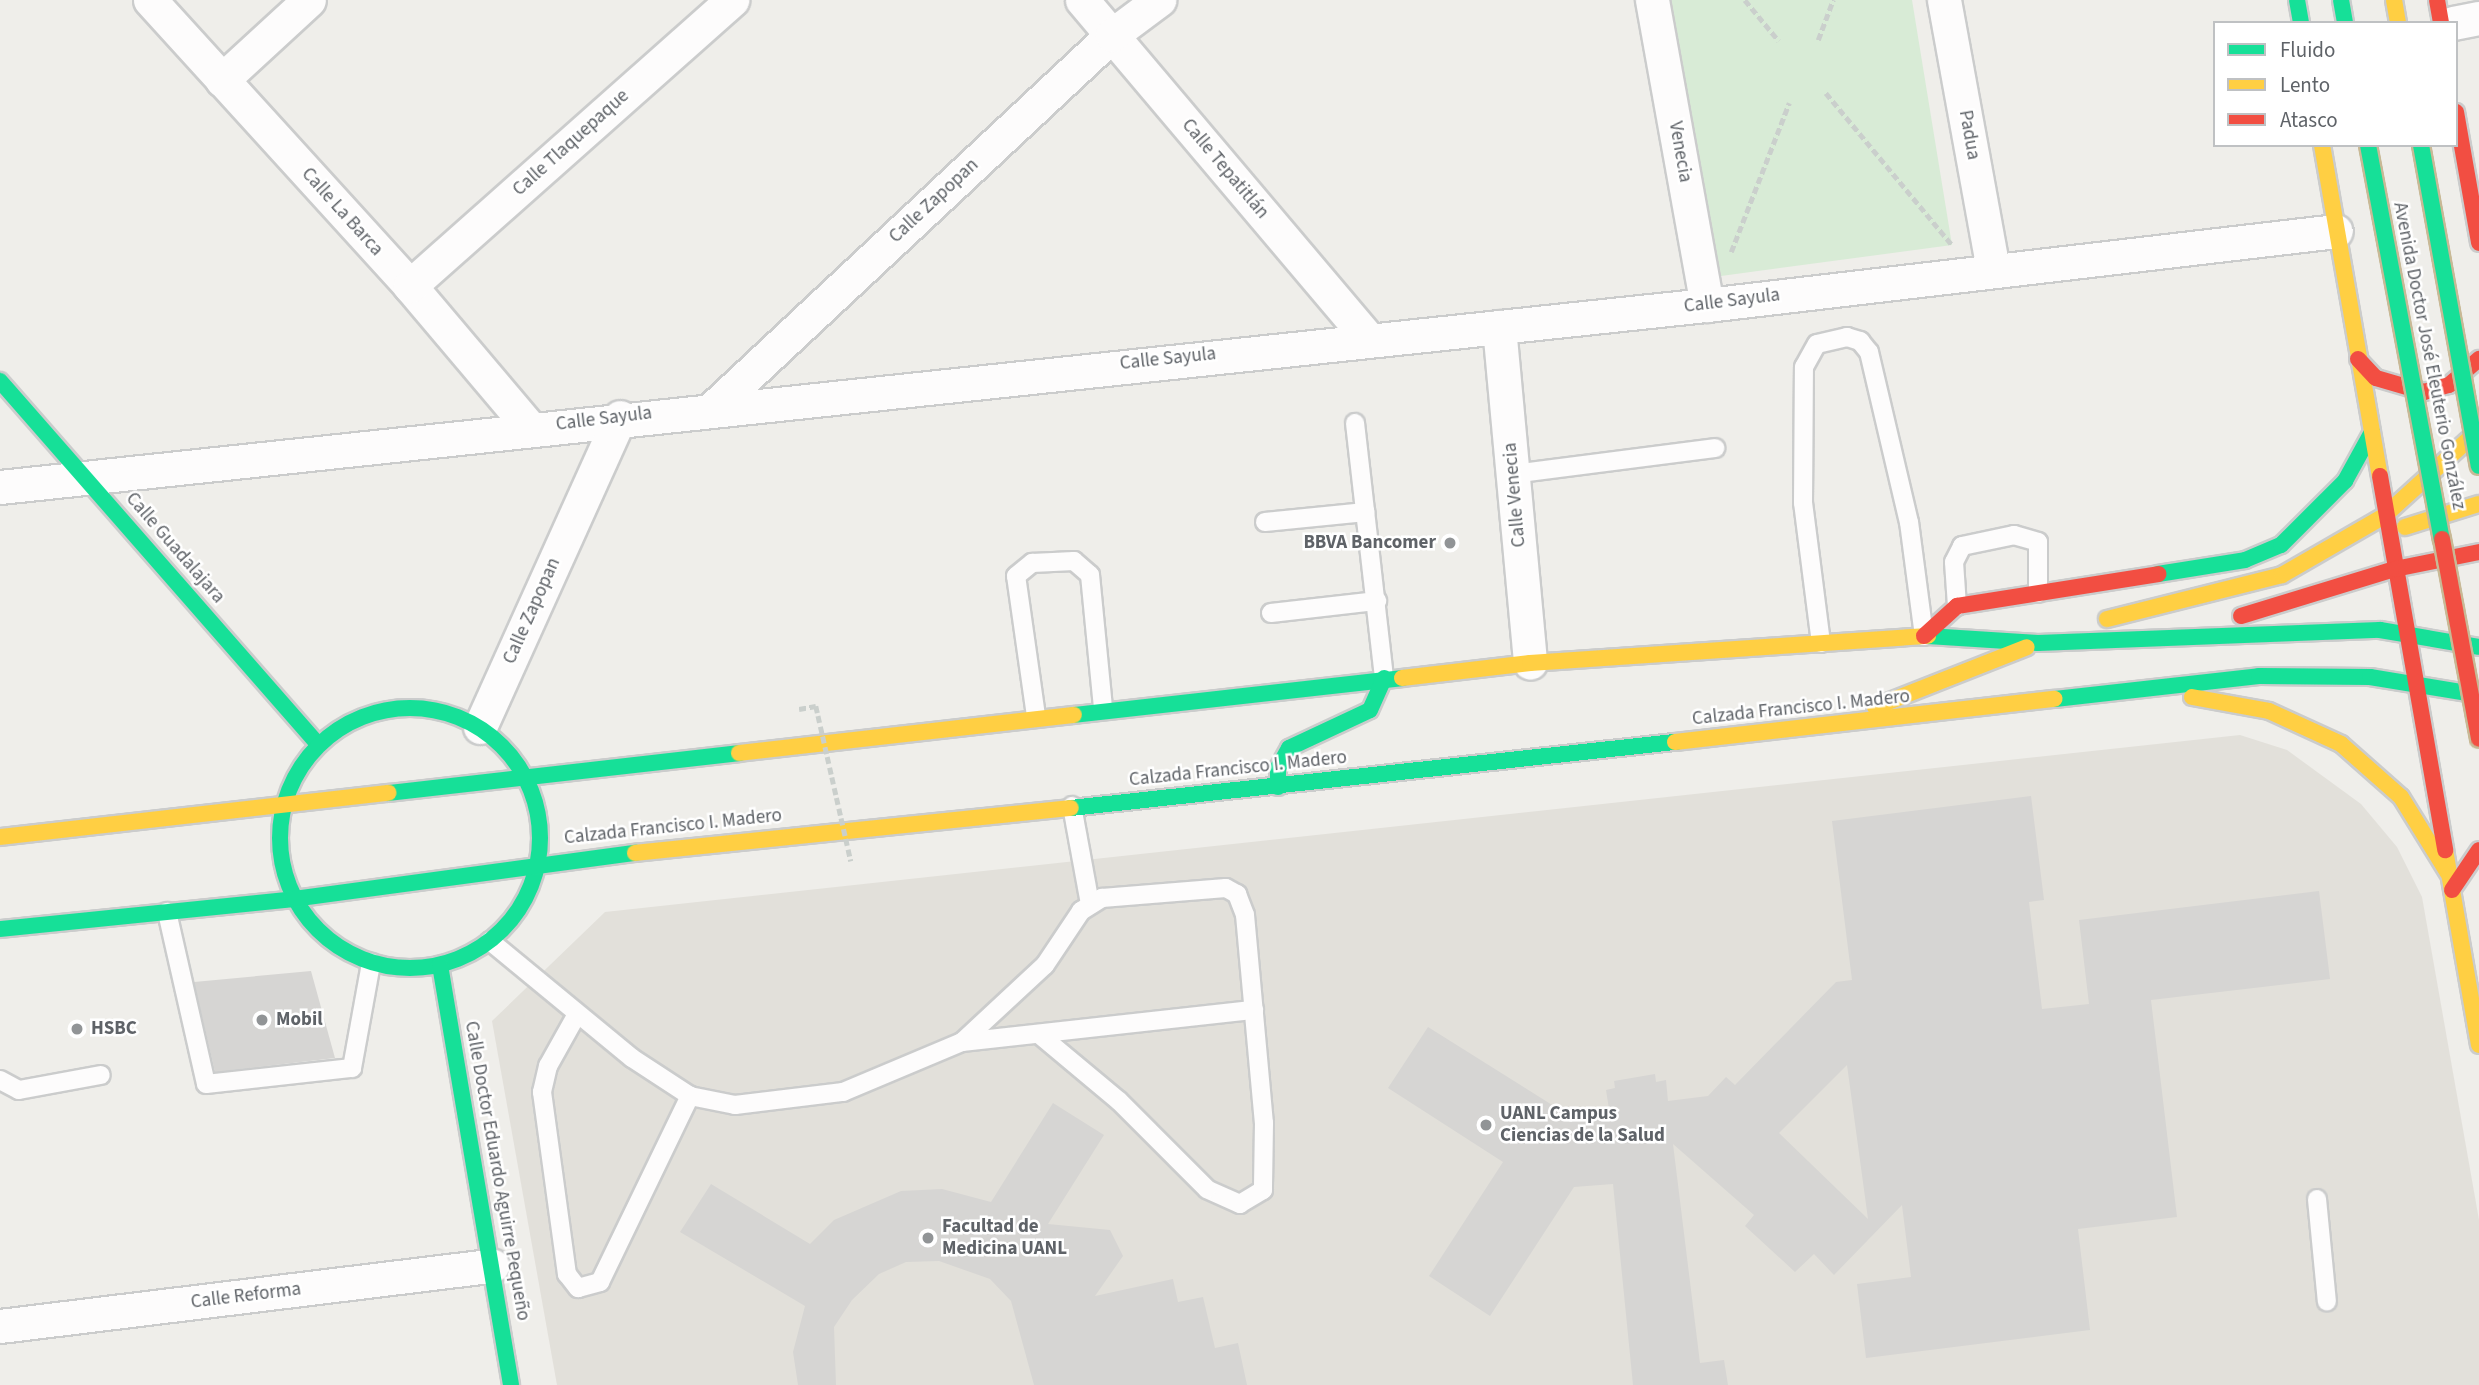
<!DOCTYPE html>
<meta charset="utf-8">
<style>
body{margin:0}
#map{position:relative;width:2479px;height:1385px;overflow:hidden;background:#efeeea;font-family:"Source Sans 3",sans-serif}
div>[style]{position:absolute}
.education>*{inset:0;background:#e2e0da}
.green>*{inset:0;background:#d8ebd6}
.building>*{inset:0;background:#d6d5d3}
.path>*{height:4.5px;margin-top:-2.25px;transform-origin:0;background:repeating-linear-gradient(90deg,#cacfcc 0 7px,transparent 0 10.5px)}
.roads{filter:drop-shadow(2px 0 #cbcccc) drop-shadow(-2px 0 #cbcccc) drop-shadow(0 2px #cbcccc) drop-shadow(0 -2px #cbcccc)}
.lane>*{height:18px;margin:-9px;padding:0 9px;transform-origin:9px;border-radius:9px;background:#fdfcfc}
.street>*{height:33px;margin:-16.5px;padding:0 16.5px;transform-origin:16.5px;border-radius:16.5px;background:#fdfcfc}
.fast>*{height:16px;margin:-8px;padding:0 8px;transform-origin:8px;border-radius:8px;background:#16e098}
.fast>.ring{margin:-8px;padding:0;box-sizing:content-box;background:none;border:16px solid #16e098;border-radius:50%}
.slow>*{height:16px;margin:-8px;padding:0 8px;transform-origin:8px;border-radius:8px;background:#ffcf43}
.jam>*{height:16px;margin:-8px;padding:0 8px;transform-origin:8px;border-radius:8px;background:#f24e42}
.path-bridge>*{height:4.5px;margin-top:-2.25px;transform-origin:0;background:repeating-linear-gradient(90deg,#cacfcc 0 7px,transparent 0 10.5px)}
.bridges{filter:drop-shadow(2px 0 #c8b996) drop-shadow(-2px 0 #c8b996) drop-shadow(0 2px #c8b996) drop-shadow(0 -2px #c8b996)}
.fast-bridge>*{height:16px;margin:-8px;padding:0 8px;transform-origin:8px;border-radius:8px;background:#16e098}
.jam-bridge>*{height:16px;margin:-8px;padding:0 8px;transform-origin:8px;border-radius:8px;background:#f24e42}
.dots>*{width:19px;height:19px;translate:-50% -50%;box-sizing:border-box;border:4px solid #fff;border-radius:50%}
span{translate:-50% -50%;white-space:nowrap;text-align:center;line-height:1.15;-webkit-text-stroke:5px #fff;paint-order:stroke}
.street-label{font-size:19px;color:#5f6368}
.poi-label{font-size:19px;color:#5f6368;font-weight:700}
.right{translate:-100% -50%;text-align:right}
.left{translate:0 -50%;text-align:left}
.legend{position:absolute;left:2213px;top:21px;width:245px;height:126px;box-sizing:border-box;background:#fff;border:2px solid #bfc1c3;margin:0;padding:9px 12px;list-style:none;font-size:21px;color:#5f6368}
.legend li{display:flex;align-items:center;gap:14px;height:35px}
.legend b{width:35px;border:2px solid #bfc1c3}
</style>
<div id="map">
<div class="education">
<div style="clip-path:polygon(2240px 735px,2287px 750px,2361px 804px,2397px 847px,2422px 897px,2479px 1220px,2479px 1385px,557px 1385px,492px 1021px,605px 912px)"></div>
</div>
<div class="green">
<div style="clip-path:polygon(1665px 0,1912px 0,1952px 245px,1721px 276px)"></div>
</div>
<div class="building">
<div style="clip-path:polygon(evenodd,2031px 796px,2044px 900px,2029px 902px,2042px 1009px,2089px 1004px,2079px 920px,2319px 891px,2330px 979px,2151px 1000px,2177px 1217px,2078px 1229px,2090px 1330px,1866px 1358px,1857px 1284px,1911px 1277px,1902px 1205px,1834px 1275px,1814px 1254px,1795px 1272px,1745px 1226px,1754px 1215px,1673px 1144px,1700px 1363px,1724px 1360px,1728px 1385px,1633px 1385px,1613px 1184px,1574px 1187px,1490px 1316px,1429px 1276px,1503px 1162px,1388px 1088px,1428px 1027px,1568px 1115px,1609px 1109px,1606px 1090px,1615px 1088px,1614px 1081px,1655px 1074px,1656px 1082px,1666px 1080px,1668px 1101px,1708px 1096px,1726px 1077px,1735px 1085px,1836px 982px,1852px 980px,1832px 821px,2031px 796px,1847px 1065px,1868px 1219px,1779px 1133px,1847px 1065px)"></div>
<div style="clip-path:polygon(311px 971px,335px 1058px,215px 1072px,194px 982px)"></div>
<div style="clip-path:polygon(1053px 1103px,1104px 1135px,1048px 1224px,1110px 1230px,1123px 1256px,1095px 1296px,1173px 1279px,1178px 1302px,1203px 1297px,1215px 1348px,1238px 1343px,1247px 1385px,1034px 1385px,1011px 1301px,990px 1279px,939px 1261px,906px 1262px,879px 1274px,852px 1300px,834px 1327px,836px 1385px,798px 1385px,793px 1352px,805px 1306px,680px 1232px,711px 1184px,810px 1244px,834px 1220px,901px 1191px,942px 1189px,991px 1202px)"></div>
</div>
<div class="path">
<div style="left:1745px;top:0;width:53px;rotate:50.3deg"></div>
<div style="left:1818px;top:40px;width:43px;rotate:-69.4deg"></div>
<div style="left:1826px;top:93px;width:197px;rotate:50.3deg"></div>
<div style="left:1731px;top:252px;width:160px;rotate:-68.7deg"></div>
<div style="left:799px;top:709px;width:17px;rotate:-10deg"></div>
</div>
<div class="roads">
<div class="lane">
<div style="left:1355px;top:423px;width:257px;rotate:83.5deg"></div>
<div style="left:1513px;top:474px;width:204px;rotate:-7.3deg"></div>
<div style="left:1265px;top:522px;width:101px;rotate:-5.7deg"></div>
<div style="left:1957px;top:606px;width:44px;rotate:-93.9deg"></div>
<div style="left:1954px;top:562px;width:18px;rotate:-63deg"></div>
<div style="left:1962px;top:546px;width:53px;rotate:-11.9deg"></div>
<div style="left:2014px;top:535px;width:25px;rotate:16deg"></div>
<div style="left:2038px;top:542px;width:51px;rotate:90deg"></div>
<div style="left:1271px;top:613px;width:107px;rotate:-6.5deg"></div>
<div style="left:1821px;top:643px;width:141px;rotate:-97.3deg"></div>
<div style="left:1803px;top:503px;width:136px;rotate:-89.6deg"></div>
<div style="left:1804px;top:367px;width:26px;rotate:-61deg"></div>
<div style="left:1817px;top:344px;width:31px;rotate:-13deg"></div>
<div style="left:1847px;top:337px;width:14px;rotate:17deg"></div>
<div style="left:1860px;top:341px;width:14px;rotate:51deg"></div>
<div style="left:1869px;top:352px;width:175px;rotate:76.8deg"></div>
<div style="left:1909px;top:522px;width:115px;rotate:82.5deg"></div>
<div style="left:1036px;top:716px;width:141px;rotate:-98.1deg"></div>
<div style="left:1016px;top:576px;width:21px;rotate:-39deg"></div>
<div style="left:1032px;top:563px;width:42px;rotate:-2.7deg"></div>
<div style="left:1074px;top:561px;width:21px;rotate:41deg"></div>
<div style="left:1090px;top:575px;width:134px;rotate:84.4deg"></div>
<div style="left:1072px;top:806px;width:100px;rotate:79.6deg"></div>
<div style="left:167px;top:912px;width:176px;rotate:77.2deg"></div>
<div style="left:206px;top:1084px;width:147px;rotate:-6.3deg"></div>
<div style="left:352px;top:1068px;width:107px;rotate:-79.7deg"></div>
<div style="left:490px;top:941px;width:184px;rotate:39.5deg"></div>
<div style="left:632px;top:1058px;width:69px;rotate:33.2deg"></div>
<div style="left:690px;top:1096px;width:46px;rotate:11.3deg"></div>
<div style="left:735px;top:1105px;width:109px;rotate:-6.9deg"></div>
<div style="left:843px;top:1092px;width:129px;rotate:-22.8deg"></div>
<div style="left:962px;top:1042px;width:113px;rotate:-42.9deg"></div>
<div style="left:1045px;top:965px;width:65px;rotate:-56.3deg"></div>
<div style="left:1081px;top:911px;width:25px;rotate:-32deg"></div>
<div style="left:1102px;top:898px;width:124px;rotate:-4.6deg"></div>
<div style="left:1226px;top:888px;width:13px;rotate:29deg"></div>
<div style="left:1237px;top:894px;width:22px;rotate:69deg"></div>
<div style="left:1245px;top:915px;width:209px;rotate:84.8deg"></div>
<div style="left:1264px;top:1123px;width:67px;rotate:90.9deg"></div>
<div style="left:1263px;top:1190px;width:27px;rotate:149deg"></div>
<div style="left:1240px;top:1204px;width:36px;rotate:-156deg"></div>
<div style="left:1207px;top:1189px;width:124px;rotate:-135deg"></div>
<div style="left:1119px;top:1101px;width:104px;rotate:-140.1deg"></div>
<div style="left:576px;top:1016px;width:57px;rotate:119.2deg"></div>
<div style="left:548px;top:1066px;width:27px;rotate:103deg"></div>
<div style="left:542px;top:1092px;width:184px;rotate:82.2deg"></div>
<div style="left:567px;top:1274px;width:18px;rotate:52deg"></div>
<div style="left:578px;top:1288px;width:23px;rotate:-15deg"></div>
<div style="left:600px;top:1282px;width:207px;rotate:-64.2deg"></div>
<div style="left:962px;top:1042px;width:294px;rotate:-6.3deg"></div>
<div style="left:0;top:1080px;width:21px;rotate:28deg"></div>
<div style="left:19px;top:1090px;width:83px;rotate:-10.4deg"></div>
<div style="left:2317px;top:1199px;width:103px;rotate:84.5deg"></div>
</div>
<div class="street">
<div style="left:150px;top:0;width:387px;rotate:47.7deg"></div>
<div style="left:410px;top:286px;width:186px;rotate:49.8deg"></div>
<div style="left:1082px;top:0;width:443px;rotate:49.8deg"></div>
<div style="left:1652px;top:0;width:310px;rotate:79.8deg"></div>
<div style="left:1944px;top:0;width:274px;rotate:79.7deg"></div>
<div style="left:2453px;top:23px;width:26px;rotate:-11deg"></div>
<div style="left:222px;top:80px;width:118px;rotate:-42.6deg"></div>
<div style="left:410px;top:286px;width:431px;rotate:-41.6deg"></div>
<div style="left:1499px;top:327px;width:337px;rotate:84.7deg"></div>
<div style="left:714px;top:407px;width:545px;rotate:-43.07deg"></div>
<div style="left:1112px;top:35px;width:59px;rotate:-36.7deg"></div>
<div style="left:0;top:487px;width:1717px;rotate:-6.09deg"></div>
<div style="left:1707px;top:305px;width:633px;rotate:-6.71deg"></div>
<div style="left:480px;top:727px;width:340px;rotate:-65.7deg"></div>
<div style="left:0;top:1326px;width:496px;rotate:-7deg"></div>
</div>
<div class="fast">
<div style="left:2297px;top:0;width:23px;rotate:80deg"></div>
<div style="left:2341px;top:0;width:23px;rotate:80deg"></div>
<div style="left:0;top:381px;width:483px;rotate:48.8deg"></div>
<div style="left:2158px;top:574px;width:88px;rotate:-9.1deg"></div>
<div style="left:2245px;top:560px;width:39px;rotate:-23deg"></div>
<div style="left:2281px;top:545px;width:91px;rotate:-45deg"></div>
<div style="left:2345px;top:481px;width:56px;rotate:-61.1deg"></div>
<div style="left:1928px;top:636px;width:110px;rotate:3.6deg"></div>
<div style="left:2038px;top:643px;width:342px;rotate:-2.2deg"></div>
<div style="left:2380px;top:630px;width:100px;rotate:9.7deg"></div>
<div style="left:2055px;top:699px;width:205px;rotate:-6.4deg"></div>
<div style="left:2259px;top:676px;width:111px;rotate:0.5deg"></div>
<div style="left:2370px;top:677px;width:110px;rotate:9.4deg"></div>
<div class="ring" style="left:280px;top:708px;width:244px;height:244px"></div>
<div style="left:1074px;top:715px;width:330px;rotate:-6.4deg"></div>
<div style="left:1278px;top:787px;width:19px;rotate:-90deg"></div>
<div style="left:1278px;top:768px;width:23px;rotate:-61deg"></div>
<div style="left:1289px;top:748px;width:89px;rotate:-25.1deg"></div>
<div style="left:1370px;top:710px;width:35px;rotate:-66deg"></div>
<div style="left:389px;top:793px;width:352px;rotate:-6.5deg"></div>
<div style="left:1071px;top:808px;width:608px;rotate:-6.24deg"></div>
<div style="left:0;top:929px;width:295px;rotate:-5.8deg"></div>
<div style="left:293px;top:899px;width:345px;rotate:-7.7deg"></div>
<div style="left:440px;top:965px;width:426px;rotate:80.4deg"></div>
</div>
<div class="slow">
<div style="left:2394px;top:0;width:23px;rotate:80deg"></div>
<div style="left:2322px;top:145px;width:336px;rotate:80.1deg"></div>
<div style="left:2405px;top:527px;width:77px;rotate:-17.3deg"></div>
<div style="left:2107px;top:619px;width:180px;rotate:-14.1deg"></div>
<div style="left:2282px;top:575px;width:118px;rotate:-30deg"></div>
<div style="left:2384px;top:516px;width:128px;rotate:-42.2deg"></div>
<div style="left:1402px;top:678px;width:129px;rotate:-6.7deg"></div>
<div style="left:1530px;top:663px;width:399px;rotate:-3.9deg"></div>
<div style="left:2192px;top:697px;width:78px;rotate:10.3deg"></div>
<div style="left:2269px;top:711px;width:79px;rotate:24.6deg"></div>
<div style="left:2341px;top:744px;width:80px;rotate:41.5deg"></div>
<div style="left:2401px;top:797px;width:89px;rotate:58.3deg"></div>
<div style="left:1875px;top:707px;width:163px;rotate:-21.5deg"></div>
<div style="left:1675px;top:742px;width:382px;rotate:-6.5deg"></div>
<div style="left:739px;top:753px;width:337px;rotate:-6.5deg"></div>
<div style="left:0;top:837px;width:391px;rotate:-6.5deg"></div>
<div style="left:2445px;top:850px;width:198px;rotate:80.1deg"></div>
<div style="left:635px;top:853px;width:438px;rotate:-5.9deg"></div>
</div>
<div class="jam">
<div style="left:2437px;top:0;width:23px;rotate:80deg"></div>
<div style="left:2456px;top:112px;width:133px;rotate:80deg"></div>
<div style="left:2358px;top:359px;width:26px;rotate:47deg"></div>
<div style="left:2376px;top:378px;width:50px;rotate:16.3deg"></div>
<div style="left:2424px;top:392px;width:26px;rotate:-16deg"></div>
<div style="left:2449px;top:385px;width:40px;rotate:-41deg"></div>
<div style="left:2380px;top:476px;width:380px;rotate:80.1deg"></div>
<div style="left:2241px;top:616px;width:161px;rotate:-17deg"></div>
<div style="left:2395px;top:569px;width:86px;rotate:-11.4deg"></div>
<div style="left:1924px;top:636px;width:45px;rotate:-42.3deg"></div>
<div style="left:1957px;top:606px;width:204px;rotate:-9deg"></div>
<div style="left:2452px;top:890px;width:48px;rotate:-56deg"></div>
</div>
</div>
<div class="path-bridge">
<div style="left:816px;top:706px;width:159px;rotate:77.3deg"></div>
</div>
<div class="bridges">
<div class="fast-bridge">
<div style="left:2368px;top:145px;width:401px;rotate:79.4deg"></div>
<div style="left:2421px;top:145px;width:326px;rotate:79.8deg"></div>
</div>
<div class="jam-bridge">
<div style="left:2442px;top:539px;width:203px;rotate:79.5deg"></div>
</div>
</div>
<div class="dots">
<div style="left:1450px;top:543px;background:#919496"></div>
<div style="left:262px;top:1020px;background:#919496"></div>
<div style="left:77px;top:1029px;background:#919496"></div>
<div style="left:1486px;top:1125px;background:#919496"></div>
<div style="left:928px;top:1238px;background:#919496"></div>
</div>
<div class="street-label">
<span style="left:1969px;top:135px;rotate:80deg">Padua</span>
<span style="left:571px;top:143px;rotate:-42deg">Calle Tlaquepaque</span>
<span style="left:1680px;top:152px;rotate:80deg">Venecia</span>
<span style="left:1225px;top:169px;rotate:50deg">Calle Tepatitlán</span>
<span style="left:934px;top:201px;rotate:-43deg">Calle Zapopan</span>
<span style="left:342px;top:212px;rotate:48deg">Calle La Barca</span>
<span style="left:1732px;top:301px;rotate:-7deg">Calle Sayula</span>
<span style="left:2429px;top:356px;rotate:79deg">Avenida Doctor José Eleuterio González</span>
<span style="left:1168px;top:359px;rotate:-6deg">Calle Sayula</span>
<span style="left:604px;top:419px;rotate:-7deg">Calle Sayula</span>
<span style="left:1515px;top:495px;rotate:-95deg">Calle Venecia</span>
<span style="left:175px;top:548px;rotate:49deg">Calle Guadalajara</span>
<span style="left:532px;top:611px;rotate:-66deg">Calle Zapopan</span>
<span style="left:1801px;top:708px;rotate:-6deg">Calzada Francisco I. Madero</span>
<span style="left:1238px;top:769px;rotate:-6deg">Calzada Francisco I. Madero</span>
<span style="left:673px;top:827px;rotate:-6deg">Calzada Francisco I. Madero</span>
<span style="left:497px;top:1171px;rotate:80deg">Calle Doctor Eduardo Aguirre Pequeño</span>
<span style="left:246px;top:1296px;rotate:-7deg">Calle Reforma</span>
</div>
<div class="poi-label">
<span class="right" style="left:1436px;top:543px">BBVA Bancomer</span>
<span class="left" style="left:276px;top:1020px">Mobil</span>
<span class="left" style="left:91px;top:1029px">HSBC</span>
<span class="left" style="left:1500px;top:1125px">UANL Campus<br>Ciencias de la Salud</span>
<span class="left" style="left:942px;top:1238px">Facultad de<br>Medicina UANL</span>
</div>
<ul class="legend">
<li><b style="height:9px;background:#16e098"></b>Fluido</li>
<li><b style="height:9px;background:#ffcf43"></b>Lento</li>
<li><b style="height:9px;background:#f24e42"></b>Atasco</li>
</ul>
</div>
